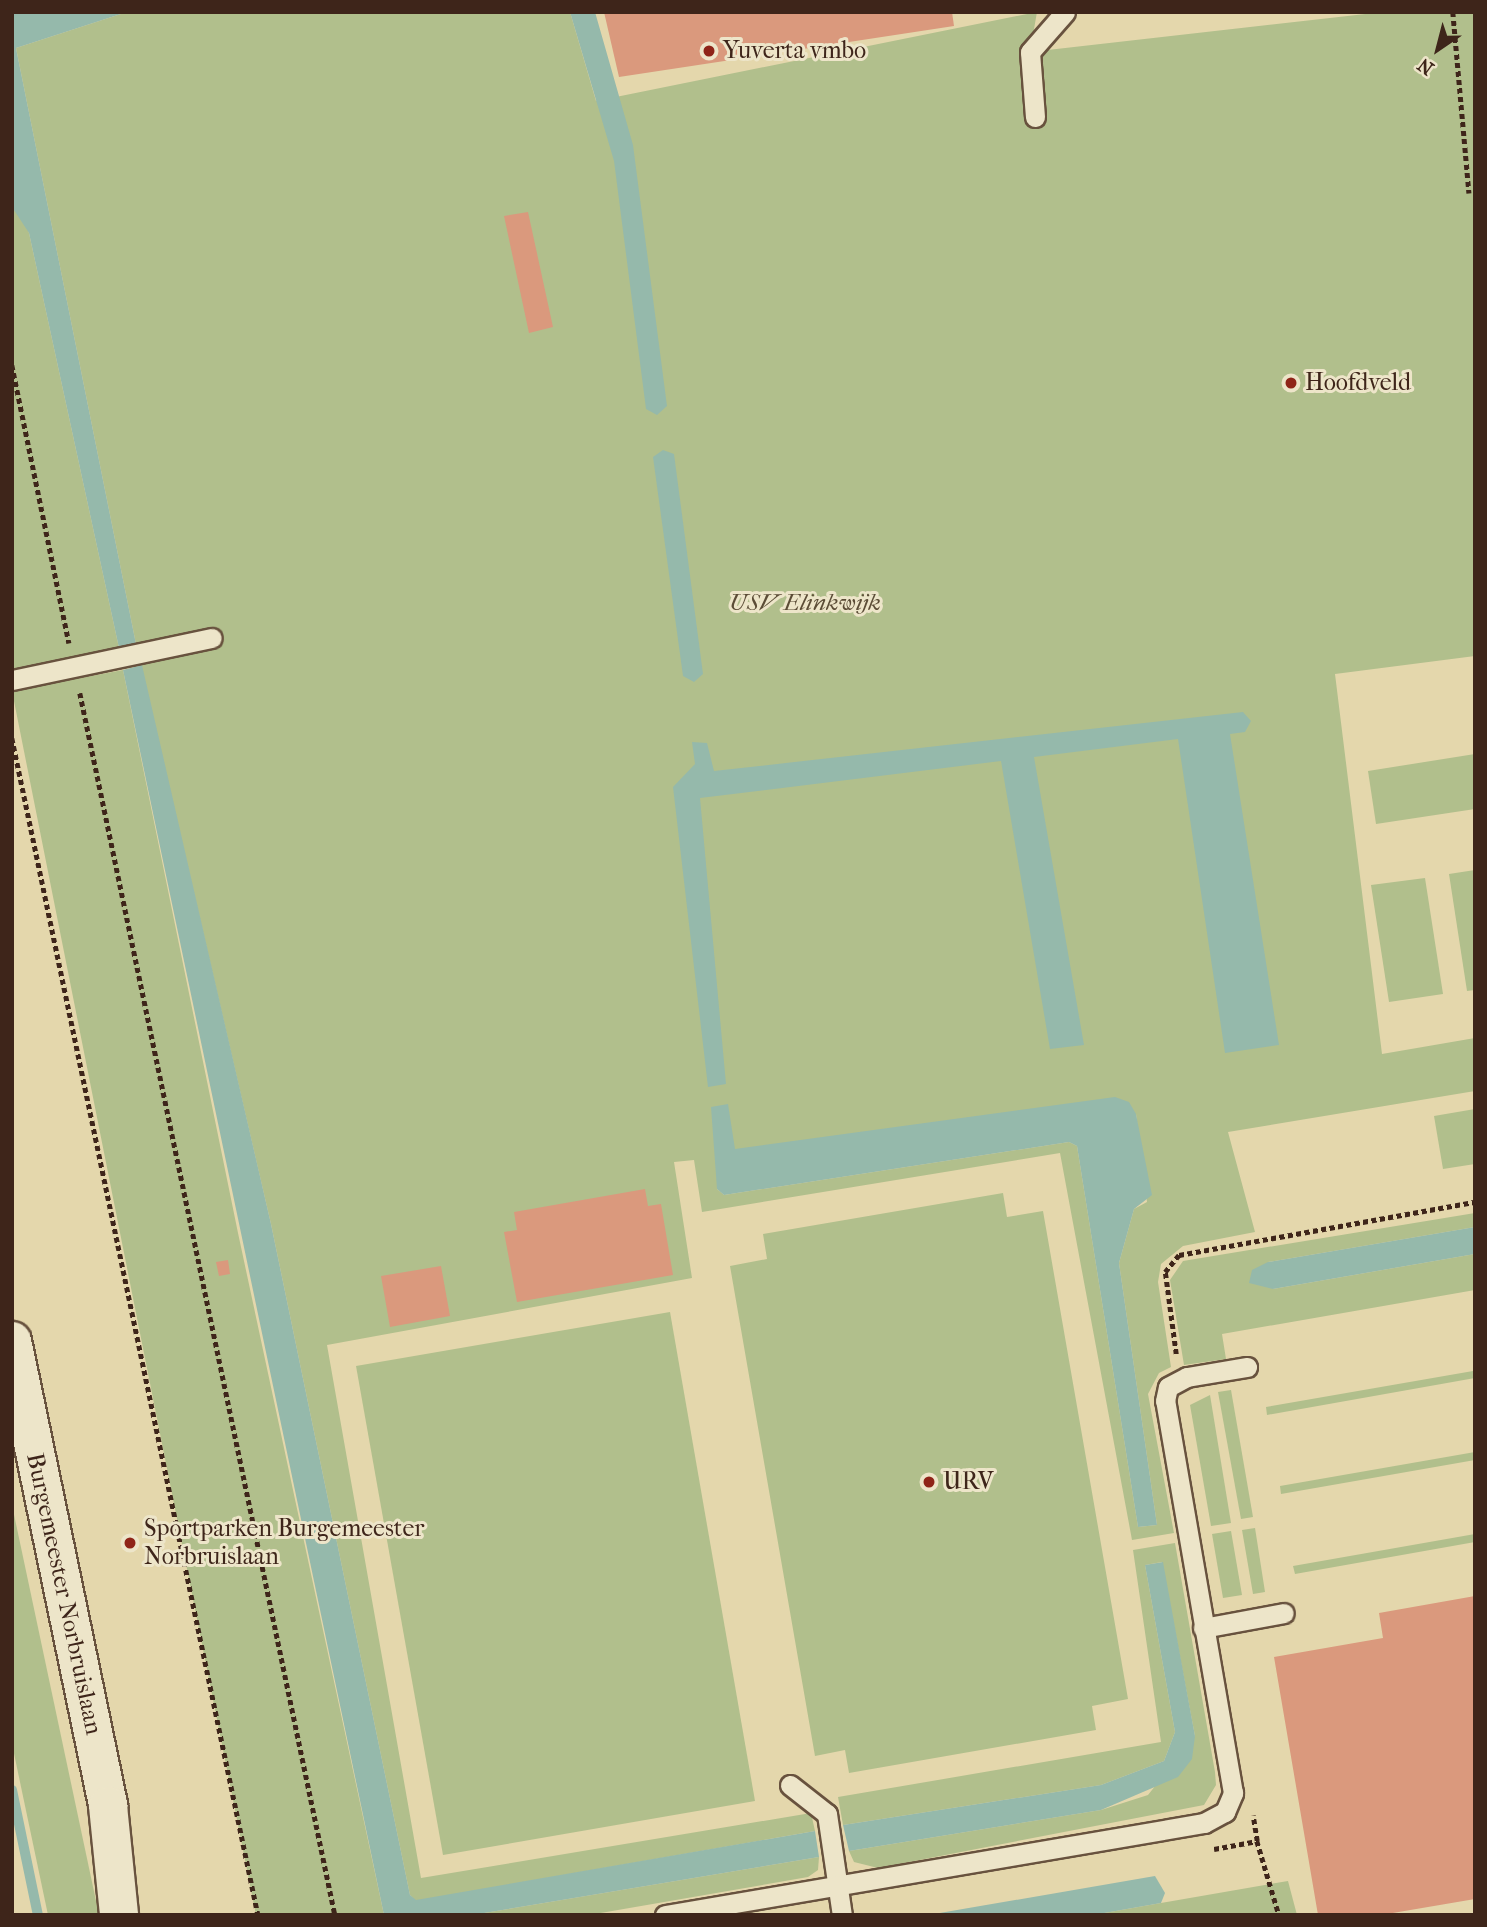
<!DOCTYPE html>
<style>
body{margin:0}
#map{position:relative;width:1487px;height:1927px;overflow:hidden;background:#e4d7ac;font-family:"IM FELL French Canon",serif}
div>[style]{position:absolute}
.green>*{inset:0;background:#b1bf8c}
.water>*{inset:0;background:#95b9ab}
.stream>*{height:10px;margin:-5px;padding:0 5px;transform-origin:5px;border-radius:5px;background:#95b9ab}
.building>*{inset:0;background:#da997d}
.path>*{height:4.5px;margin-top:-2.25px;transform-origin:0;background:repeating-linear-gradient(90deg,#3e251a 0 5px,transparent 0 8.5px)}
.roads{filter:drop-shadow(2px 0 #68523e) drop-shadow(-2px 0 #68523e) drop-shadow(0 2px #68523e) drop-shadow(0 -2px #68523e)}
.service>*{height:19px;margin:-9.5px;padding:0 9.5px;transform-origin:9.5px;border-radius:9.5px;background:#ede5c9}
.secondary>*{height:38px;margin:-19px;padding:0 19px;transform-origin:19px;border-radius:19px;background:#ede5c9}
.dots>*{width:19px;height:19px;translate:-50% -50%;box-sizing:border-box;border:4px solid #ede5c9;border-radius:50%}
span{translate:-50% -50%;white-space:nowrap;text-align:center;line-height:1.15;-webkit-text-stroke:6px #ede5c9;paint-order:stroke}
.poi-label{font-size:24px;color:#3e251a}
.left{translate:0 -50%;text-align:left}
.park-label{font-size:24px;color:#5b4c36;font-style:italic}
.street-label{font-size:24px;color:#3e251a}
.frame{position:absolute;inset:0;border:14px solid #3e251a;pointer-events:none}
.north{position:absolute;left:1403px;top:14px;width:70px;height:70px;-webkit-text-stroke:5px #ede5c9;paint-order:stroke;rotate:215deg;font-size:19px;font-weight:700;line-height:28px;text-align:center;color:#3e251a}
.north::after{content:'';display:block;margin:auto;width:24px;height:32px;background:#3e251a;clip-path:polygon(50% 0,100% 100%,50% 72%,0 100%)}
</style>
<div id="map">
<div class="green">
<div style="clip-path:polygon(evenodd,127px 12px,570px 12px,596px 101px,1037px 12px,1030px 52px,1383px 12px,1475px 12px,1475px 656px,1335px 674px,1382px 1054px,1475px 1038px,1475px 1091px,1228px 1132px,1255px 1232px,1183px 1246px,1161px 1264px,1158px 1282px,1171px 1367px,1159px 1373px,1148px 1394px,1174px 1533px,1132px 1540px,1060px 1153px,702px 1212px,694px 1160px,674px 1162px,692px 1278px,327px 1345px,421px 1878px,811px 1813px,815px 1831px,416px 1901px,410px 1895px,271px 1224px,136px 644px,16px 48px,127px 12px,1136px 1114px,1147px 1202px,1134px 1209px,1119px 1263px,1157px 1525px,1138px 1527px,1077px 1146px,1069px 1142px,724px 1195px,717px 1189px,1136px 1114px)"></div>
<div style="clip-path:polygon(12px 207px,21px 211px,29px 233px,119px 648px,12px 670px)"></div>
<div style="clip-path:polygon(123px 670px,238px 1233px,384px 1915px,256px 1915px,12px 691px)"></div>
<div style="clip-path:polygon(1475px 754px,1475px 809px,1376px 824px,1368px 771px)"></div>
<div style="clip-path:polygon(1475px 870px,1475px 990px,1467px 991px,1449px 874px)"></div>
<div style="clip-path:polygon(1425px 878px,1443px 994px,1389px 1002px,1371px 885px)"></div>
<div style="clip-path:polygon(1475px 1109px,1475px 1164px,1443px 1169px,1434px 1116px)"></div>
<div style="clip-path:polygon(1003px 1193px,1007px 1217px,1043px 1211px,1128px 1699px,1092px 1706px,1096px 1730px,849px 1773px,845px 1750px,815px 1756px,730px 1266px,767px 1259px,763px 1234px)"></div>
<div style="clip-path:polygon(1475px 1213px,1475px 1227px,1268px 1262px,1273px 1289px,1475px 1254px,1475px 1290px,1222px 1334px,1226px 1359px,1184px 1365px,1170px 1280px,1183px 1261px)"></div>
<div style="clip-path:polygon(670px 1312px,755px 1801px,443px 1855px,356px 1366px)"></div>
<div style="clip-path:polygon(1473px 1371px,1475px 1378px,1267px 1415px,1266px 1407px)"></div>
<div style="clip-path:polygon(1231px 1390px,1253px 1517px,1241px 1519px,1218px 1392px)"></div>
<div style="clip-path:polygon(1210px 1395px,1231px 1523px,1211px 1526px,1190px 1405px)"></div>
<div style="clip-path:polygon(1475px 1452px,1475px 1460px,1281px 1494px,1280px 1486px)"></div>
<div style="clip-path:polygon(12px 1505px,99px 1915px,48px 1915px,12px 1744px)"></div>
<div style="clip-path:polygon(1255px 1528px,1265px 1592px,1253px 1594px,1242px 1530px)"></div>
<div style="clip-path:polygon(1231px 1531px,1242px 1595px,1223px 1598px,1212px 1534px)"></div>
<div style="clip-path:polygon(1475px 1534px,1475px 1542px,1295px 1574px,1293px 1566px)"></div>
<div style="clip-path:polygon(1175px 1543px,1215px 1772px,1216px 1785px,1204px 1805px,878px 1868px,854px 1862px,849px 1851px,1101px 1810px,1148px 1795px,1195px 1736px,1162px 1562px,1145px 1565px,1175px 1732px,1164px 1761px,1101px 1785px,843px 1825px,838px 1797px,1161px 1742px,1133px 1550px)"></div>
<div style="clip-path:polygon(819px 1857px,818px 1870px,808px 1877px,589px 1915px,472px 1915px)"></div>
<div style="clip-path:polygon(1288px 1881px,1297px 1915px,1093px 1915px,1161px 1903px)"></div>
</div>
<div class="water">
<div style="clip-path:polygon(12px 12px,127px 12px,16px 48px,136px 644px,119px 648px,29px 233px,12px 207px)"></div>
<div style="clip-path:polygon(570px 12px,595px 12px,633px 145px,667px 406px,657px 415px,646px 409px,614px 161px)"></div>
<div style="clip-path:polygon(663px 450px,674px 454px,703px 674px,694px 682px,683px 676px,653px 457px)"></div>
<div style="clip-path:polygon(142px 665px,271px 1224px,410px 1895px,416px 1900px,815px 1831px,819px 1857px,472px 1915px,384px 1915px,123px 670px)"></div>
<div style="clip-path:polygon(1243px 712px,1251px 721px,1245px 732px,1230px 734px,1279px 1045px,1225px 1053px,1178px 739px,1034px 757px,1084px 1045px,1050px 1049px,1001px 761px,700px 798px,726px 1084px,708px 1087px,673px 787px,695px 764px,692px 742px,707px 743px,714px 771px)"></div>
<div style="clip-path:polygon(1115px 1097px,1129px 1102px,1136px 1114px,1152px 1195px,1134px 1209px,1119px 1263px,1157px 1525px,1138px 1527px,1077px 1146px,1069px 1142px,724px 1195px,717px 1189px,711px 1107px,728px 1104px,735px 1149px)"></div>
<div style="clip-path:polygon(1475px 1227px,1475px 1254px,1273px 1289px,1249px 1283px,1252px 1270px,1268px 1262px)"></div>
<div style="clip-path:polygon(1163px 1562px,1195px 1736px,1192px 1759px,1178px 1777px,1101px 1810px,849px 1851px,843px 1825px,1101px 1785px,1164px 1761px,1175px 1732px,1145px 1565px)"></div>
<div style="clip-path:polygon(1155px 1876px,1165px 1893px,1161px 1903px,1093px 1915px,928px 1915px)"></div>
</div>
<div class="stream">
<div style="left:12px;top:1790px;width:128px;rotate:78.3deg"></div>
</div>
<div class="building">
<div style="clip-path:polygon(604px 12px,952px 12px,954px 26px,619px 77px)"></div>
<div style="clip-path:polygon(528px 212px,553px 327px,529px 333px,504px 216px)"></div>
<div style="clip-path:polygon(645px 1189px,648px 1206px,661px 1204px,673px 1275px,517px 1302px,504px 1232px,517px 1230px,514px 1212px)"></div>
<div style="clip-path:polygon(228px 1260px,230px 1274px,219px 1276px,216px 1262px)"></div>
<div style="clip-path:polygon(441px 1266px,450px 1316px,390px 1327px,381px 1276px)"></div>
<div style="clip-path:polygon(1475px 1596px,1475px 1899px,1381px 1915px,1318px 1915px,1274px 1657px,1383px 1638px,1379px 1613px)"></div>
</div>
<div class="path">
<div style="left:1453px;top:12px;width:182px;rotate:84.9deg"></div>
<div style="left:12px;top:365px;width:284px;rotate:78.4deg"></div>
<div style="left:80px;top:693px;width:1248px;rotate:78.21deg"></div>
<div style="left:12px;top:738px;width:1202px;rotate:78.19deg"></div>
<div style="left:1176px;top:1354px;width:83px;rotate:-97.6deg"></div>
<div style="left:1165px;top:1272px;width:22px;rotate:-51deg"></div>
<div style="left:1179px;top:1255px;width:301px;rotate:-10.2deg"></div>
<div style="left:1257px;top:1841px;width:77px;rotate:73.4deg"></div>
<div style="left:1214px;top:1849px;width:44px;rotate:-10.5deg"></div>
<div style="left:1257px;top:1841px;width:26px;rotate:-99deg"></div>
</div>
<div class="roads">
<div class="service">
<div style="left:1035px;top:117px;width:65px;rotate:-94.4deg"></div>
<div style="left:1030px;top:52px;width:53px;rotate:-48.8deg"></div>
<div style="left:12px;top:680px;width:204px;rotate:-11.9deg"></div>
<div style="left:1203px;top:1628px;width:82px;rotate:-10.5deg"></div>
<div style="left:790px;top:1785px;width:47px;rotate:38.1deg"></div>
<div style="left:827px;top:1814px;width:102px;rotate:81.6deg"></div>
<div style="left:665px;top:1915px;width:547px;rotate:-9.69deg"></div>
<div style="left:1204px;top:1823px;width:24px;rotate:-28deg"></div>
<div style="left:1225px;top:1812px;width:21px;rotate:-67deg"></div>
<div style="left:1233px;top:1793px;width:398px;rotate:-99.8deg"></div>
<div style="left:1165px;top:1401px;width:14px;rotate:-78deg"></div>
<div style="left:1168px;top:1387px;width:21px;rotate:-28deg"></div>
<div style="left:1187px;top:1377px;width:61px;rotate:-9.5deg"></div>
</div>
<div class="secondary">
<div style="left:12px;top:1341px;width:475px;rotate:78.3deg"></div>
<div style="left:108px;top:1806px;width:110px;rotate:84.2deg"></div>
</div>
</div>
<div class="dots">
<div style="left:709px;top:51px;background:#8f2418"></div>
<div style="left:1291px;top:383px;background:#8f2418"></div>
<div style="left:929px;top:1482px;background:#8f2418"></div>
<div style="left:130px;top:1543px;background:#8f2418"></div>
</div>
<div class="poi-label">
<span class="left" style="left:723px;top:51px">Yuverta vmbo</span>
<span class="left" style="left:1305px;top:383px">Hoofdveld</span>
<span class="left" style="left:943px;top:1482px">URV</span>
<span class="left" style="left:144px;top:1543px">Sportparken Burgemeester<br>Norbruislaan</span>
</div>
<div class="park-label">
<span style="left:805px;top:603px">USV Elinkwijk</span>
</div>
<div class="street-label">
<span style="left:64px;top:1594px;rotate:78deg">Burgemeester Norbruislaan</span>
</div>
<div class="frame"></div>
<div class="north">N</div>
</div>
